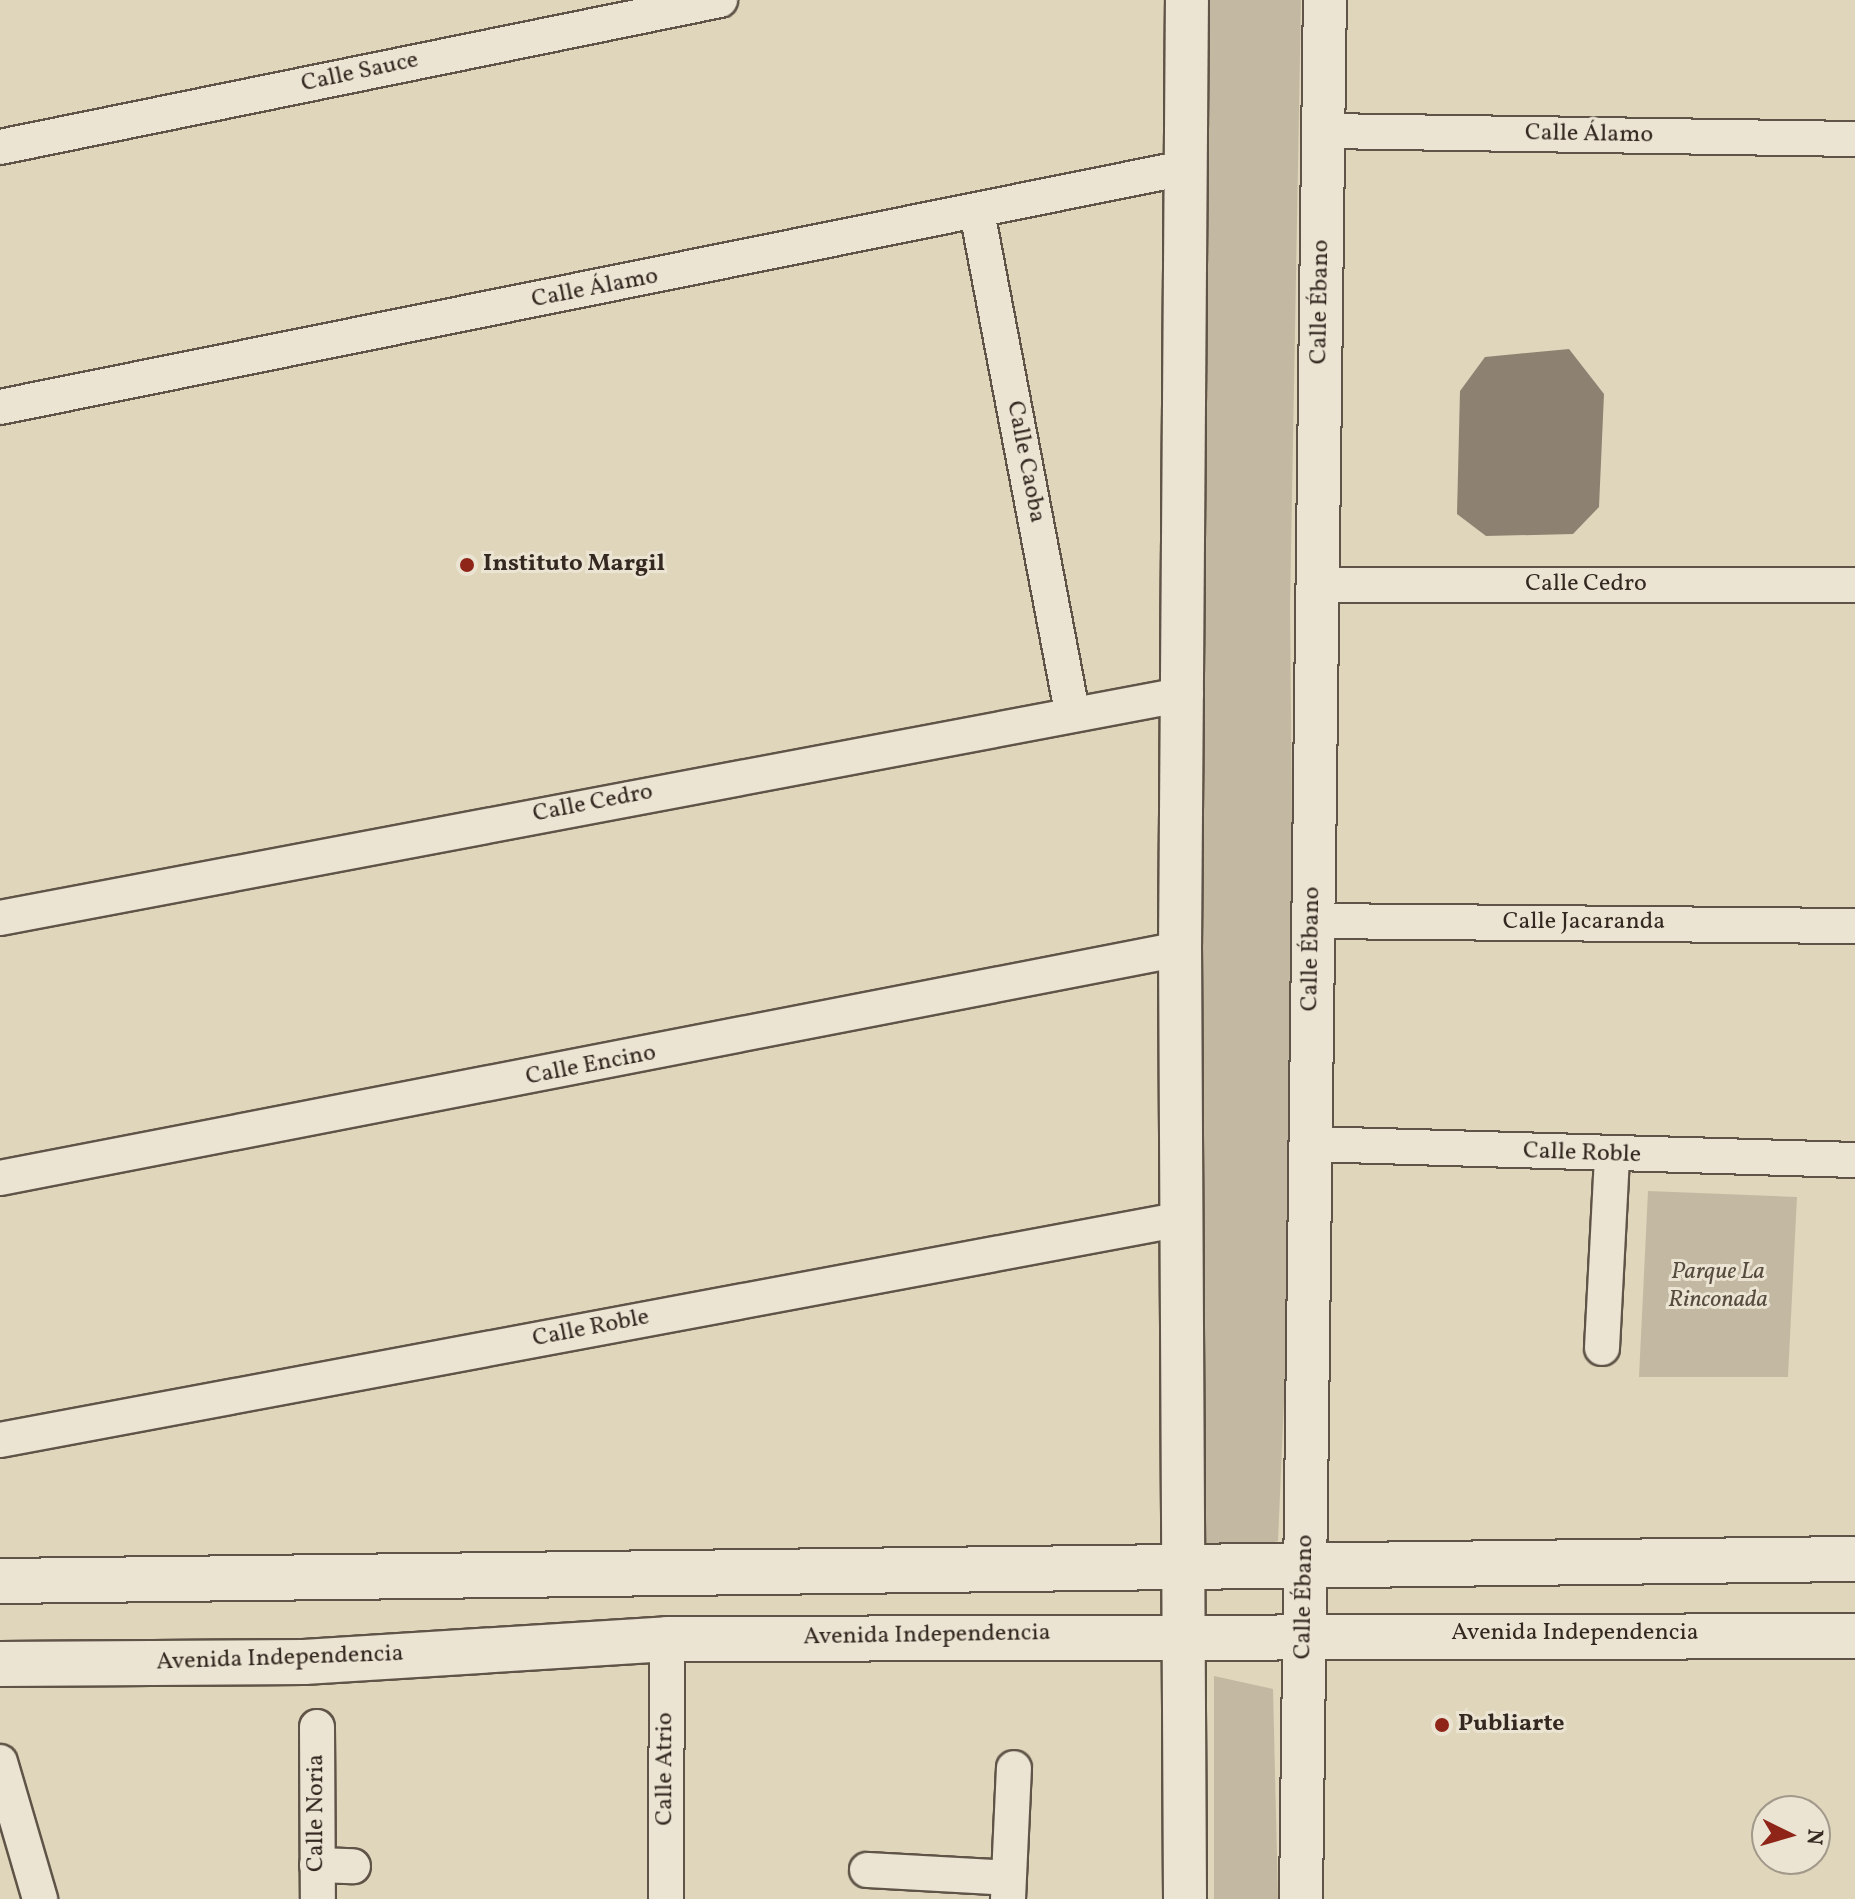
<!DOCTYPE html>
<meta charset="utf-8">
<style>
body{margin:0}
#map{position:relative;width:1855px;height:1899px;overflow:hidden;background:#e0d6bc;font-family:Vollkorn,serif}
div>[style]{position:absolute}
.green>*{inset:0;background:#c3b8a1}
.building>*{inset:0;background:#8d8271}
.roads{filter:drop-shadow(2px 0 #5f5447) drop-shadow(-2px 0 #5f5447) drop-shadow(0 2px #5f5447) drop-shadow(0 -2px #5f5447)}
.minor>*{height:34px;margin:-17px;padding:0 17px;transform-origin:17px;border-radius:17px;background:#ebe4d3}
.tertiary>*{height:42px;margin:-21px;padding:0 21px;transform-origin:21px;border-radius:21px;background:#ebe4d3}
.secondary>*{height:44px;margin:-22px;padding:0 22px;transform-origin:22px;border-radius:22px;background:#ebe4d3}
.dots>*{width:22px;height:22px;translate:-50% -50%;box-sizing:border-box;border:4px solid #ebe4d3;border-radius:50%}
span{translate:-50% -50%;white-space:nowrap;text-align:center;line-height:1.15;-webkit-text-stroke:6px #ebe4d3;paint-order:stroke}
.street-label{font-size:24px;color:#342820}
.poi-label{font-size:24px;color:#342820;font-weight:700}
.left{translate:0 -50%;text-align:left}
.park-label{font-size:24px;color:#584c40;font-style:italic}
.north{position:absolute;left:1751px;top:1795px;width:80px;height:80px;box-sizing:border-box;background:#ebe4d3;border:2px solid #a2998b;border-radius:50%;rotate:95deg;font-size:22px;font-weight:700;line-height:32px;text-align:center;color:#342820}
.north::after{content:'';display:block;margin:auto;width:28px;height:36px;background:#8f2418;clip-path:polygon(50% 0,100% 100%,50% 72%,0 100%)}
</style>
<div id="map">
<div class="green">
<div style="clip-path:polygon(1203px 0,1301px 0,1290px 607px,1295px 1143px,1278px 1541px,1201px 1562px)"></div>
<div style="clip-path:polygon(1648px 1191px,1797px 1197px,1788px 1377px,1639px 1377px)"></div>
<div style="clip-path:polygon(1214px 1676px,1273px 1689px,1278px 1899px,1214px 1899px)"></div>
</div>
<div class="building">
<div style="clip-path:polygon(1569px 349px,1604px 394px,1599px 507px,1573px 534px,1486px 536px,1457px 514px,1460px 391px,1485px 357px)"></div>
</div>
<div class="roads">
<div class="minor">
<div style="left:1324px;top:131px;width:531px;rotate:0.86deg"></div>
<div style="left:0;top:147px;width:735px;rotate:-11.54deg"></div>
<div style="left:977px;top:212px;width:509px;rotate:79.24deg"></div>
<div style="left:0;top:407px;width:1213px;rotate:-11.41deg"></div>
<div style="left:1317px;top:585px;width:538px"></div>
<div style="left:0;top:918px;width:1207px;rotate:-10.7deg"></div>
<div style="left:1313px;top:921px;width:542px;rotate:0.53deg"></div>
<div style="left:1310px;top:1144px;width:545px;rotate:1.68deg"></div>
<div style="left:0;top:1178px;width:1202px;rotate:-10.98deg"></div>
<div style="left:1602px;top:1348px;width:193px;rotate:-87deg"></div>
<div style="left:0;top:1440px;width:1202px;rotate:-10.59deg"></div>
<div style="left:317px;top:1727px;width:172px;rotate:89.7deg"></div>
<div style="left:0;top:1762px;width:143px;rotate:73.7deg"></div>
<div style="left:317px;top:1865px;width:36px;rotate:2deg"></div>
<div style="left:867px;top:1870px;width:141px;rotate:3.2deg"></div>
<div style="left:666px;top:1899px;width:260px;rotate:-89.8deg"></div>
<div style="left:1008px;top:1899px;width:131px;rotate:-87.4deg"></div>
</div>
<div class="tertiary">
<div style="left:1185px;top:1899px;width:950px;rotate:-90.3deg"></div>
<div style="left:1180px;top:949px;width:949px;rotate:-89.58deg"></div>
<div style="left:1301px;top:1899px;width:1899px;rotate:-89.28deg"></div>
</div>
<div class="secondary">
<div style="left:0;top:1581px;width:1855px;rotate:-0.68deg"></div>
<div style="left:0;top:1664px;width:304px;rotate:-0.4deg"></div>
<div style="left:304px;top:1662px;width:364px;rotate:-3.6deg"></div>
<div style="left:667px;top:1639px;width:1188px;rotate:-0.14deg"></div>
</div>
</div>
<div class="dots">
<div style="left:467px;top:565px;background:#8f2418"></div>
<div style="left:1442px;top:1725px;background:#8f2418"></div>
</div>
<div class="street-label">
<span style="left:360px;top:73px;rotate:-12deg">Calle Sauce</span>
<span style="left:1589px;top:135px;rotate:1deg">Calle Álamo</span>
<span style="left:595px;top:289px;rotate:-11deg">Calle Álamo</span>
<span style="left:1321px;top:302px;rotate:-89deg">Calle Ébano</span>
<span style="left:1025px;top:462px;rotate:79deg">Calle Caoba</span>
<span style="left:1586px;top:585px">Calle Cedro</span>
<span style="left:593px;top:804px;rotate:-11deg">Calle Cedro</span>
<span style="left:1584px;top:923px">Calle Jacaranda</span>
<span style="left:1312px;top:949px;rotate:-89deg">Calle Ébano</span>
<span style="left:591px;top:1066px;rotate:-11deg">Calle Encino</span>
<span style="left:1582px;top:1154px;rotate:2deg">Calle Roble</span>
<span style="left:591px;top:1329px;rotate:-11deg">Calle Roble</span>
<span style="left:1305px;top:1597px;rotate:-89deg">Calle Ébano</span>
<span style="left:1575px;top:1634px">Avenida Independencia</span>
<span style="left:927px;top:1636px;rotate:-1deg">Avenida Independencia</span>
<span style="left:280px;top:1659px;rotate:-2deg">Avenida Independencia</span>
<span style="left:666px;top:1769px;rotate:-90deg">Calle Atrio</span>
<span style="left:317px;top:1813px;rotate:-90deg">Calle Noria</span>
</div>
<div class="poi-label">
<span class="left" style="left:483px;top:565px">Instituto Margil</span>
<span class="left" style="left:1458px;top:1725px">Publiarte</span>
</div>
<div class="park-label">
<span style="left:1718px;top:1287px">Parque La<br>Rinconada</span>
</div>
<div class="north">N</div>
</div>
